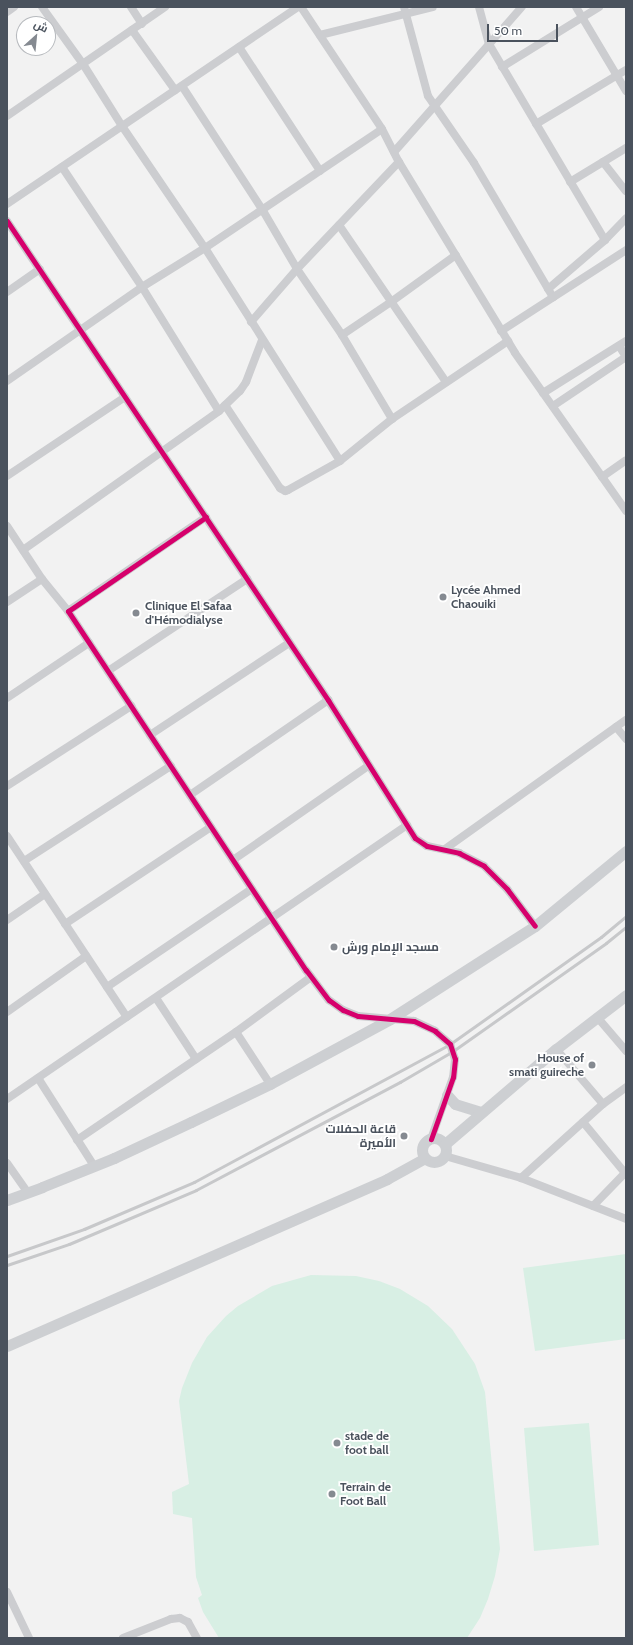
<!DOCTYPE html>
<meta charset="utf-8">
<style>
body{margin:0}
#map{position:relative;width:633px;height:1645px;overflow:hidden;background:#f2f2f2;font-family:Cabin,Cairo,sans-serif}
div>[style]{position:absolute}
.green>*{inset:0;background:#d8efe4}
.street>*{height:8px;margin:-4px;padding:0 4px;transform-origin:4px;border-radius:4px;background:#cccdd0}
.secondary>*{height:11px;margin:-5.5px;padding:0 5.5px;transform-origin:5.5px;border-radius:5.5px;background:#cdcfd2}
.secondary>.ring{margin:-5.5px;padding:0;box-sizing:content-box;background:none;border:11px solid #cdcfd2;border-radius:50%}
.rail>*{height:3px;margin:-1.5px;padding:0 1.5px;transform-origin:1.5px;border-radius:1.5px;background:#c7c8ca}
.cycleway>*{height:5px;margin:-2.5px;padding:0 2.5px;transform-origin:2.5px;border-radius:2.5px;background:#d6006c}
.dots>*{width:11px;height:11px;translate:-50% -50%;box-sizing:border-box;border:2px solid #fff;border-radius:50%}
span{translate:-50% -50%;white-space:nowrap;text-align:center;line-height:1.15;-webkit-text-stroke:3.5px #fff;paint-order:stroke}
.poi-label{font-size:12px;color:#4a525d;font-weight:700}
.left{translate:0 -50%;text-align:left}
.right{translate:-100% -50%;text-align:right}
.frame{position:absolute;inset:0;border:8px solid #4a525d;pointer-events:none}
.north{position:absolute;left:16px;top:16px;width:40px;height:40px;box-sizing:border-box;background:#fff;border:1px solid #b7babe;border-radius:50%;rotate:27deg;font-size:11px;font-weight:700;line-height:16px;text-align:center;color:#4a525d}
.north::after{content:'';display:block;margin:auto;width:14px;height:18px;background:#858a91;clip-path:polygon(50% 0,100% 100%,50% 72%,0 100%)}
.scale{position:absolute;left:487px;top:24px;width:71px;height:18px;box-sizing:border-box;border:2px solid #4a525d;border-top:0;padding-left:5px;font-size:12px;line-height:14px;white-space:nowrap;color:#4a525d;-webkit-text-stroke:3px #fff;paint-order:stroke}
</style>
<div id="map">
<div class="green">
<div style="clip-path:polygon(626px 1254px,626px 1339px,535px 1351px,523px 1268px)"></div>
<div style="clip-path:polygon(311px 1275px,356px 1276px,379px 1281px,400px 1289px,428px 1306px,452px 1329px,475px 1364px,485px 1392px,500px 1549px,495px 1576px,488px 1599px,480px 1618px,467px 1638px,219px 1638px,203px 1612px,198px 1598px,202px 1595px,196px 1577px,192px 1518px,173px 1514px,172px 1492px,189px 1484px,179px 1401px,182px 1388px,192px 1363px,207px 1337px,226px 1316px,238px 1306px,272px 1286px)"></div>
<div style="clip-path:polygon(589px 1423px,599px 1545px,534px 1551px,524px 1428px)"></div>
</div>
<div class="street">
<div style="left:42px;top:7px;width:70px;rotate:54.3deg"></div>
<div style="left:83px;top:64px;width:73px;rotate:57.8deg"></div>
<div style="left:122px;top:126px;width:148px;rotate:55.8deg"></div>
<div style="left:205px;top:248px;width:252px;rotate:57.6deg"></div>
<div style="left:131px;top:7px;width:20px;rotate:57deg"></div>
<div style="left:301px;top:7px;width:146px;rotate:56.4deg"></div>
<div style="left:382px;top:129px;width:37px;rotate:63deg"></div>
<div style="left:399px;top:162px;width:223px;rotate:58.7deg"></div>
<div style="left:515px;top:353px;width:193px;rotate:54.9deg"></div>
<div style="left:404px;top:7px;width:92px;rotate:74.9deg"></div>
<div style="left:428px;top:96px;width:81px;rotate:55.5deg"></div>
<div style="left:474px;top:163px;width:156px;rotate:59.5deg"></div>
<div style="left:479px;top:7px;width:38px;rotate:75deg"></div>
<div style="left:489px;top:44px;width:228px;rotate:59.4deg"></div>
<div style="left:576px;top:7px;width:98px;rotate:59.2deg"></div>
<div style="left:7px;top:12px;width:9px;rotate:-36deg"></div>
<div style="left:132px;top:30px;width:74px;rotate:54.4deg"></div>
<div style="left:320px;top:35px;width:116px;rotate:-13.9deg"></div>
<div style="left:239px;top:47px;width:148px;rotate:56.8deg"></div>
<div style="left:502px;top:67px;width:114px;rotate:-31.7deg"></div>
<div style="left:182px;top:86px;width:147px;rotate:57deg"></div>
<div style="left:262px;top:209px;width:69px;rotate:59.7deg"></div>
<div style="left:297px;top:269px;width:80px;rotate:55.7deg"></div>
<div style="left:342px;top:335px;width:98px;rotate:59.2deg"></div>
<div style="left:7px;top:116px;width:192px;rotate:-34.6deg"></div>
<div style="left:536px;top:124px;width:105px;rotate:-31deg"></div>
<div style="left:394px;top:152px;width:193px;rotate:-48.6deg"></div>
<div style="left:603px;top:162px;width:37px;rotate:52deg"></div>
<div style="left:62px;top:167px;width:144px;rotate:56.3deg"></div>
<div style="left:142px;top:287px;width:146px;rotate:58.2deg"></div>
<div style="left:570px;top:182px;width:66px;rotate:-31.3deg"></div>
<div style="left:7px;top:204px;width:351px;rotate:-34.1deg"></div>
<div style="left:7px;top:221px;width:577px;rotate:56.17deg"></div>
<div style="left:328px;top:700px;width:163px;rotate:57.8deg"></div>
<div style="left:415px;top:838px;width:14px;rotate:34deg"></div>
<div style="left:427px;top:846px;width:33px;rotate:12deg"></div>
<div style="left:459px;top:853px;width:28px;rotate:27deg"></div>
<div style="left:484px;top:866px;width:33px;rotate:45deg"></div>
<div style="left:507px;top:889px;width:46px;rotate:52.9deg"></div>
<div style="left:339px;top:225px;width:190px;rotate:55.7deg"></div>
<div style="left:548px;top:289px;width:75px;rotate:-40.7deg"></div>
<div style="left:605px;top:240px;width:30px;rotate:-46deg"></div>
<div style="left:7px;top:292px;width:40px;rotate:-34.9deg"></div>
<div style="left:251px;top:322px;width:70px;rotate:-49deg"></div>
<div style="left:297px;top:269px;width:148px;rotate:-46.4deg"></div>
<div style="left:501px;top:331px;width:149px;rotate:-32.9deg"></div>
<div style="left:342px;top:335px;width:59px;rotate:-34deg"></div>
<div style="left:391px;top:302px;width:80px;rotate:-35.9deg"></div>
<div style="left:7px;top:381px;width:165px;rotate:-34.8deg"></div>
<div style="left:142px;top:287px;width:74px;rotate:-31.8deg"></div>
<div style="left:205px;top:248px;width:213px;rotate:-33.9deg"></div>
<div style="left:543px;top:393px;width:98px;rotate:-32.1deg"></div>
<div style="left:225px;top:405px;width:100px;rotate:56.5deg"></div>
<div style="left:280px;top:488px;width:6px;rotate:31deg"></div>
<div style="left:285px;top:491px;width:3px;rotate:-18deg"></div>
<div style="left:288px;top:490px;width:60px;rotate:-29.1deg"></div>
<div style="left:340px;top:461px;width:67px;rotate:-38.9deg"></div>
<div style="left:392px;top:419px;width:140px;rotate:-33.9deg"></div>
<div style="left:553px;top:406px;width:88px;rotate:-33.9deg"></div>
<div style="left:626px;top:357px;width:13px;rotate:-122deg"></div>
<div style="left:7px;top:476px;width:142px;rotate:-33.8deg"></div>
<div style="left:602px;top:477px;width:29px;rotate:-35deg"></div>
<div style="left:206px;top:517px;width:167px;rotate:145.7deg"></div>
<div style="left:68px;top:611px;width:431px;rotate:56.5deg"></div>
<div style="left:306px;top:970px;width:38px;rotate:53deg"></div>
<div style="left:329px;top:1000px;width:17px;rotate:36deg"></div>
<div style="left:343px;top:1010px;width:16px;rotate:22deg"></div>
<div style="left:358px;top:1016px;width:56px;rotate:5.1deg"></div>
<div style="left:414px;top:1021px;width:23px;rotate:25deg"></div>
<div style="left:435px;top:1031px;width:20px;rotate:41deg"></div>
<div style="left:450px;top:1044px;width:16px;rotate:72deg"></div>
<div style="left:455px;top:1059px;width:18px;rotate:96deg"></div>
<div style="left:453px;top:1077px;width:66px;rotate:109.5deg"></div>
<div style="left:7px;top:526px;width:64px;rotate:56.6deg"></div>
<div style="left:42px;top:579px;width:42px;rotate:146.7deg"></div>
<div style="left:23px;top:550px;width:240px;rotate:-35.3deg"></div>
<div style="left:219px;top:411px;width:29px;rotate:-44deg"></div>
<div style="left:240px;top:391px;width:11px;rotate:-56deg"></div>
<div style="left:246px;top:382px;width:45px;rotate:-69.1deg"></div>
<div style="left:42px;top:579px;width:41px;rotate:50.9deg"></div>
<div style="left:108px;top:671px;width:167px;rotate:-33.5deg"></div>
<div style="left:7px;top:698px;width:99px;rotate:-33.9deg"></div>
<div style="left:616px;top:727px;width:16px;rotate:50deg"></div>
<div style="left:150px;top:735px;width:167px;rotate:-33.5deg"></div>
<div style="left:7px;top:786px;width:148px;rotate:-32.8deg"></div>
<div style="left:190px;top:795px;width:168px;rotate:-34.5deg"></div>
<div style="left:7px;top:836px;width:217px;rotate:56.5deg"></div>
<div style="left:445px;top:849px;width:222px;rotate:-35.5deg"></div>
<div style="left:233px;top:860px;width:165px;rotate:-34.8deg"></div>
<div style="left:24px;top:861px;width:175px;rotate:-32.9deg"></div>
<div style="left:7px;top:920px;width:46px;rotate:-34.4deg"></div>
<div style="left:65px;top:924px;width:175px;rotate:-33.6deg"></div>
<div style="left:107px;top:987px;width:175px;rotate:-34.1deg"></div>
<div style="left:156px;top:998px;width:73px;rotate:56.7deg"></div>
<div style="left:7px;top:1012px;width:97px;rotate:-35.3deg"></div>
<div style="left:597px;top:1017px;width:45px;rotate:49.5deg"></div>
<div style="left:236px;top:1032px;width:62px;rotate:56.8deg"></div>
<div style="left:38px;top:1078px;width:104px;rotate:57.5deg"></div>
<div style="left:7px;top:1099px;width:485px;rotate:-34.4deg"></div>
<div style="left:603px;top:1104px;width:29px;rotate:-36deg"></div>
<div style="left:583px;top:1122px;width:66px;rotate:50.5deg"></div>
<div style="left:77px;top:1140px;width:192px;rotate:-34.2deg"></div>
<div style="left:236px;top:1032px;width:93px;rotate:-36.3deg"></div>
<div style="left:445px;top:1156px;width:79px;rotate:16.1deg"></div>
<div style="left:521px;top:1178px;width:113px;rotate:21.3deg"></div>
<div style="left:7px;top:1163px;width:37px;rotate:55deg"></div>
<div style="left:521px;top:1178px;width:110px;rotate:-42.1deg"></div>
<div style="left:603px;top:1104px;width:72px;rotate:-130.5deg"></div>
<div style="left:593px;top:1206px;width:47px;rotate:-45.9deg"></div>
<div style="left:7px;top:1592px;width:51px;rotate:64.4deg"></div>
<div style="left:123px;top:1638px;width:52px;rotate:-21.6deg"></div>
<div style="left:171px;top:1619px;width:9px;rotate:-6deg"></div>
<div style="left:180px;top:1618px;width:9px;rotate:27deg"></div>
<div style="left:188px;top:1622px;width:18px;rotate:61deg"></div>
</div>
<div class="secondary">
<div style="left:447px;top:1095px;width:12px;rotate:48deg"></div>
<div style="left:455px;top:1104px;width:27px;rotate:17deg"></div>
<div class="ring" style="left:422px;top:1138px;width:13px;height:13px"></div>
<div style="left:445px;top:1144px;width:146px;rotate:-40.6deg"></div>
<div style="left:556px;top:1049px;width:88px;rotate:-37.6deg"></div>
<div style="left:7px;top:1200px;width:37px;rotate:-20deg"></div>
<div style="left:42px;top:1187px;width:78px;rotate:-21.9deg"></div>
<div style="left:114px;top:1158px;width:85px;rotate:-25.1deg"></div>
<div style="left:191px;top:1122px;width:88px;rotate:-25.7deg"></div>
<div style="left:270px;top:1084px;width:136px;rotate:-28.4deg"></div>
<div style="left:390px;top:1019px;width:172px;rotate:-32.7deg"></div>
<div style="left:535px;top:926px;width:118px;rotate:-39.5deg"></div>
<div style="left:7px;top:1346px;width:415px;rotate:-23.7deg"></div>
<div style="left:387px;top:1179px;width:43px;rotate:-28.9deg"></div>
</div>
<div class="rail">
<div style="left:7px;top:1256px;width:82px;rotate:-19.3deg"></div>
<div style="left:84px;top:1229px;width:120px;rotate:-23.1deg"></div>
<div style="left:194px;top:1182px;width:291px;rotate:-28.3deg"></div>
<div style="left:450px;top:1044px;width:185px;rotate:-35.3deg"></div>
<div style="left:601px;top:937px;width:33px;rotate:-40deg"></div>
<div style="left:7px;top:1265px;width:65px;rotate:-18.7deg"></div>
<div style="left:69px;top:1244px;width:138px;rotate:-23deg"></div>
<div style="left:196px;top:1190px;width:231px;rotate:-27.9deg"></div>
<div style="left:400px;top:1082px;width:61px;rotate:-30.3deg"></div>
<div style="left:453px;top:1051px;width:187px;rotate:-35.2deg"></div>
<div style="left:606px;top:943px;width:26px;rotate:-39deg"></div>
</div>
<div class="cycleway">
<div style="left:7px;top:221px;width:577px;rotate:56.17deg"></div>
<div style="left:328px;top:700px;width:163px;rotate:57.8deg"></div>
<div style="left:415px;top:838px;width:14px;rotate:34deg"></div>
<div style="left:427px;top:846px;width:33px;rotate:12deg"></div>
<div style="left:459px;top:853px;width:28px;rotate:27deg"></div>
<div style="left:484px;top:866px;width:33px;rotate:45deg"></div>
<div style="left:507px;top:889px;width:46px;rotate:52.9deg"></div>
<div style="left:206px;top:517px;width:167px;rotate:145.7deg"></div>
<div style="left:68px;top:611px;width:431px;rotate:56.5deg"></div>
<div style="left:306px;top:970px;width:38px;rotate:53deg"></div>
<div style="left:329px;top:1000px;width:17px;rotate:36deg"></div>
<div style="left:343px;top:1010px;width:16px;rotate:22deg"></div>
<div style="left:358px;top:1016px;width:56px;rotate:5.1deg"></div>
<div style="left:414px;top:1021px;width:23px;rotate:25deg"></div>
<div style="left:435px;top:1031px;width:20px;rotate:41deg"></div>
<div style="left:450px;top:1044px;width:16px;rotate:72deg"></div>
<div style="left:455px;top:1059px;width:18px;rotate:96deg"></div>
<div style="left:453px;top:1077px;width:66px;rotate:109.5deg"></div>
</div>
<div class="dots">
<div style="left:443px;top:597px;background:#858a91"></div>
<div style="left:136px;top:613px;background:#858a91"></div>
<div style="left:334px;top:947px;background:#858a91"></div>
<div style="left:592px;top:1065px;background:#858a91"></div>
<div style="left:404px;top:1136px;background:#858a91"></div>
<div style="left:337px;top:1443px;background:#858a91"></div>
<div style="left:332px;top:1494px;background:#858a91"></div>
</div>
<div class="poi-label">
<span class="left" style="left:451px;top:597px">Lycée Ahmed<br>Chaouiki</span>
<span class="left" style="left:145px;top:613px">Clinique El Safaa<br>d'Hémodialyse</span>
<span class="left" style="left:342px;top:947px">مسجد الإمام ورش</span>
<span class="right" style="left:584px;top:1065px">House of<br>smati guireche</span>
<span class="right" style="left:396px;top:1136px">قاعة الحفلات<br>الأميرة</span>
<span class="left" style="left:345px;top:1443px">stade de<br>foot ball</span>
<span class="left" style="left:340px;top:1494px">Terrain de<br>Foot Ball</span>
</div>
<div class="frame"></div>
<div class="north">ش</div>
<div class="scale">50 m</div>
</div>
